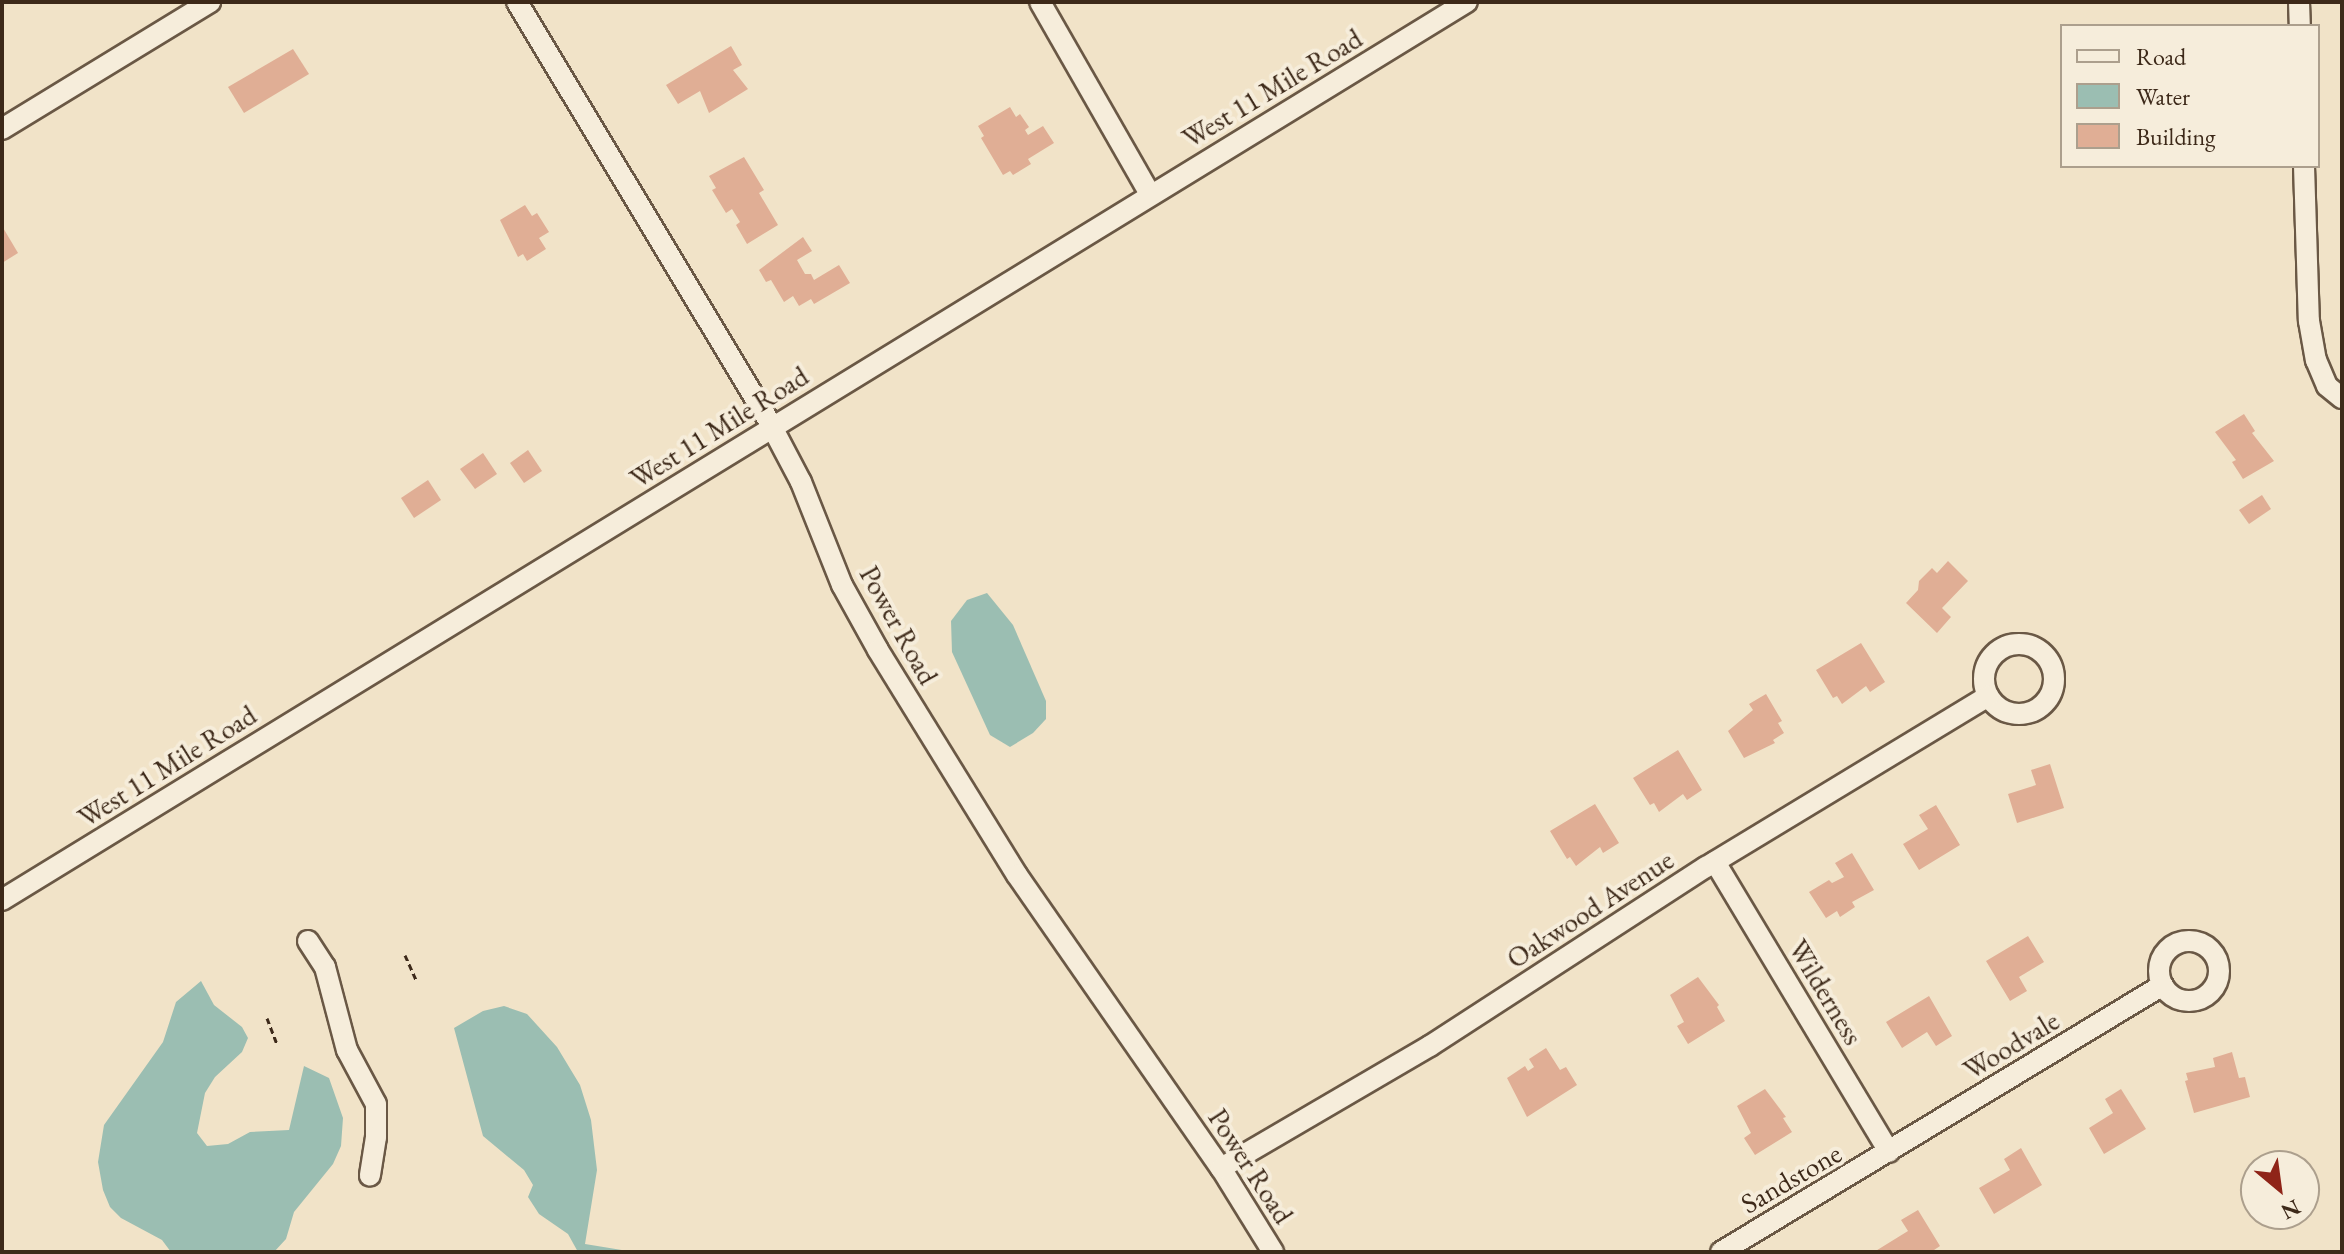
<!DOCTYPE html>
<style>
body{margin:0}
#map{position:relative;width:2344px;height:1254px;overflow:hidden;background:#f1e3c8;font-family:"EB Garamond",serif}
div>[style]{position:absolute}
.water>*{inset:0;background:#9bbeb2}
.building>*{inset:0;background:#e0ae95}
.path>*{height:3px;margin-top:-1.5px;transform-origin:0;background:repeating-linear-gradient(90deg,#3d2919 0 6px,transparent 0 10px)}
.roads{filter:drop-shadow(2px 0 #6a5845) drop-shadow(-2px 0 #6a5845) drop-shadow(0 2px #6a5845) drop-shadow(0 -2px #6a5845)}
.minor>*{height:20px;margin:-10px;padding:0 10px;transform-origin:10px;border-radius:10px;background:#f6eddb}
.minor>.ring{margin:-10px;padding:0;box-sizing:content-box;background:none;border:20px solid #f6eddb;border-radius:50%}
span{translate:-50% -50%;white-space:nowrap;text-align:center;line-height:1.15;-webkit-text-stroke:8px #f6eddb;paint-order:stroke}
.street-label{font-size:28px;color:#3d2919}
.frame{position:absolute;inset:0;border:4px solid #3d2919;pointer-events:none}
.legend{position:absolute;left:2060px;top:24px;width:260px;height:144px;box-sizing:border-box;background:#f6eddb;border:2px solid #ac9f8d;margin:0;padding:10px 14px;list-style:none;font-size:24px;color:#3d2919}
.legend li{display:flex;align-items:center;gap:16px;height:40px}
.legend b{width:40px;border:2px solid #ac9f8d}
.north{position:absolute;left:2240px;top:1150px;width:80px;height:80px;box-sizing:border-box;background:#f6eddb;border:2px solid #ac9f8d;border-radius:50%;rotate:151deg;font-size:22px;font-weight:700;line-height:32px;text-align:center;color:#3d2919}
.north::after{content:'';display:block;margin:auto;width:28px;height:36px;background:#8f2418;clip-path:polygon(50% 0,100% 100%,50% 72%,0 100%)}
</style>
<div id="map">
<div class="water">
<div style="clip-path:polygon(987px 593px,1013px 625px,1046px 701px,1046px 719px,1033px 733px,1010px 747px,990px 735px,952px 652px,951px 621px,967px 600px)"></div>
<div style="clip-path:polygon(201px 981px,214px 1005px,242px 1027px,248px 1038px,242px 1052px,215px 1077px,205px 1093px,197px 1133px,207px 1146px,228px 1144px,250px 1132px,289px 1130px,304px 1066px,329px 1078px,343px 1118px,341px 1146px,333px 1164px,294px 1212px,286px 1239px,274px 1252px,171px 1252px,162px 1240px,121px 1218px,110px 1207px,103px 1190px,98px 1162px,104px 1125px,163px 1042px,176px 1002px)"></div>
<div style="clip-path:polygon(504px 1006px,527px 1014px,557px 1047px,580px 1085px,591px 1120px,597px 1170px,585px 1244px,634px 1252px,578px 1252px,568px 1234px,539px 1214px,528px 1197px,533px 1185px,524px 1170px,483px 1136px,454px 1028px,483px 1011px)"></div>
</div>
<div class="building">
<div style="clip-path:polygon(731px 46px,742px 65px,733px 70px,748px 89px,709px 113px,700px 91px,678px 104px,666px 85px)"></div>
<div style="clip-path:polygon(293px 49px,309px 74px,244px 113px,228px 87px)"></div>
<div style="clip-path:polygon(1010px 107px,1016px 117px,1020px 114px,1029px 127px,1025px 130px,1028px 135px,1043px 126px,1054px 143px,1028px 159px,1031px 164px,1013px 175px,1010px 171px,1003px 175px,981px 138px,984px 136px,978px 126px)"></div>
<div style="clip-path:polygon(744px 157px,764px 190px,759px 193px,778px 225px,747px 244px,736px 225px,740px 222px,732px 209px,726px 213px,712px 190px,716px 188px,709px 176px)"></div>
<div style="clip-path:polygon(525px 205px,532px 216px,537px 213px,549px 232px,539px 238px,546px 249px,527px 261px,523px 254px,518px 257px,500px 220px)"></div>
<div style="clip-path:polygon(2px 226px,18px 253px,2px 263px)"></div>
<div style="clip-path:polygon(803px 237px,812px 251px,797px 260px,805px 274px,811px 274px,814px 280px,839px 265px,850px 283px,814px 304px,811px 299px,799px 306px,793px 296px,784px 302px,771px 280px,766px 282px,759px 270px)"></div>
<div style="clip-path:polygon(2244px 414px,2255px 431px,2252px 433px,2274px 461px,2243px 479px,2232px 462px,2236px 460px,2215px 432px)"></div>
<div style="clip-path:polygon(528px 450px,542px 471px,524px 483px,510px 463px)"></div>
<div style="clip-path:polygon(483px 453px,497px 474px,475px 489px,460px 469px)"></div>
<div style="clip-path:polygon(428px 480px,441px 500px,414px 518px,401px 498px)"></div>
<div style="clip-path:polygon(2262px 495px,2271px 509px,2249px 524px,2239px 510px)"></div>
<div style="clip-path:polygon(1948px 561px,1968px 581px,1942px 608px,1951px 617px,1937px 633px,1906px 603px,1918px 590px,1919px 581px,1932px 568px,1937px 573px)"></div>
<div style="clip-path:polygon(1861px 643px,1885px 682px,1870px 692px,1866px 686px,1842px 704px,1837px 696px,1833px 698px,1816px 670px)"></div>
<div style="clip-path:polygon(1766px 694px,1782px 721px,1778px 723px,1784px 733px,1773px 740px,1775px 743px,1744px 758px,1728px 731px,1753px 710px,1749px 704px)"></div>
<div style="clip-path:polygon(1678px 750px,1702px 790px,1687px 800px,1683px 794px,1659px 812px,1654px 803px,1650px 805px,1633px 778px)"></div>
<div style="clip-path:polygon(2050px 764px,2064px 808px,2017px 823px,2008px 794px,2036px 785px,2031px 770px)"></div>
<div style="clip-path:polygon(1595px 804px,1619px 843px,1603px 853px,1600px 847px,1576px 866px,1570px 857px,1567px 859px,1550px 831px)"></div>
<div style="clip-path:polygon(1936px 805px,1960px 845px,1919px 870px,1903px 844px,1928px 829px,1919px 815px)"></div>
<div style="clip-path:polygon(1852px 853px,1874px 890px,1852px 902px,1855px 907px,1840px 917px,1837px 911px,1826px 918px,1809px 892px,1829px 880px,1832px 883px,1844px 877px,1835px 863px)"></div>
<div style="clip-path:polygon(2028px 936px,2044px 962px,2019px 977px,2027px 991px,2010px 1001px,1986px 961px)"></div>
<div style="clip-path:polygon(1698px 977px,1719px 1005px,1717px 1007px,1725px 1021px,1688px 1044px,1677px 1026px,1684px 1022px,1670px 995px)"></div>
<div style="clip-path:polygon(1929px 996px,1952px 1036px,1936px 1046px,1927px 1032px,1902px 1048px,1886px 1022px)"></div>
<div style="clip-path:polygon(1546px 1048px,1560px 1070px,1566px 1067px,1577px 1085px,1527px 1117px,1507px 1078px,1525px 1066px,1528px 1071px,1534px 1067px,1529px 1059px)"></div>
<div style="clip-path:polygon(2232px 1052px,2239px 1078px,2245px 1077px,2250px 1097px,2194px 1113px,2185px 1081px,2188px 1080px,2186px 1073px,2215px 1067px,2213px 1058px)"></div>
<div style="clip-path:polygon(1765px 1089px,1786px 1117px,1783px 1118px,1792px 1132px,1755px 1155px,1744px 1138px,1751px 1133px,1737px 1106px)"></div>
<div style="clip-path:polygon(2121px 1089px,2146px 1129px,2104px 1154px,2089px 1128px,2113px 1113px,2105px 1099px)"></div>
<div style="clip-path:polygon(2021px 1148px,2042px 1185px,1994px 1214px,1979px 1188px,2010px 1170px,2004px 1159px)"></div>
<div style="clip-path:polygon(1918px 1210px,1940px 1246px,1931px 1252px,1874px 1252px,1908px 1231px,1901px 1220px)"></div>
</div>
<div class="path">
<div style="left:405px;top:955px;width:27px;rotate:66deg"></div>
<div style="left:267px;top:1018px;width:28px;rotate:69deg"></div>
</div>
<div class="roads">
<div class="minor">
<div style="left:517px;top:2px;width:496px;rotate:59deg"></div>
<div style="left:772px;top:427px;width:62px;rotate:62.2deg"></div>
<div style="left:801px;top:482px;width:111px;rotate:68.3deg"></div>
<div style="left:842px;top:585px;width:74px;rotate:61deg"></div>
<div style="left:878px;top:650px;width:264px;rotate:58.3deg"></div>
<div style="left:1017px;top:875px;width:357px;rotate:55.2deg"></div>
<div style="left:1221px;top:1168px;width:99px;rotate:58.2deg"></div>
<div style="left:1040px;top:2px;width:221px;rotate:60.2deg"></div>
<div style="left:2299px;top:2px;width:24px;rotate:88deg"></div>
<div style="left:2px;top:129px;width:244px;rotate:-31.4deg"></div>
<div style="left:2304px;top:166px;width:155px;rotate:88.2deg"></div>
<div style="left:2309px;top:321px;width:40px;rotate:80deg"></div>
<div style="left:2316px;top:360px;width:28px;rotate:67deg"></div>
<div style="left:2327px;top:386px;width:19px;rotate:39deg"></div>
<div class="ring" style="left:1984px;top:644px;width:50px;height:50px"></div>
<div style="left:1715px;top:862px;width:338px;rotate:59deg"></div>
<div style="left:2px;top:900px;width:1718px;rotate:-31.51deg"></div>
<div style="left:308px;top:941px;width:31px;rotate:57deg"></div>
<div style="left:325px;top:967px;width:86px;rotate:75.2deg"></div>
<div style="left:347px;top:1050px;width:61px;rotate:61.8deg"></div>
<div style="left:376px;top:1104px;width:33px;rotate:90deg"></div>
<div style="left:376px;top:1137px;width:39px;rotate:99deg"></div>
<div class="ring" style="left:2159px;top:941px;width:40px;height:40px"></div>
<div style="left:1221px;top:1168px;width:242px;rotate:-30.3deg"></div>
<div style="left:1430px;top:1046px;width:329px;rotate:-33deg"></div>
<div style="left:1706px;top:867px;width:330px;rotate:-31.2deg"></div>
<div style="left:1721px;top:1252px;width:516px;rotate:-31.14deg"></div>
</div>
</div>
<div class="street-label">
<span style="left:1272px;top:88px;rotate:-31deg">West 11 Mile Road</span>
<span style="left:719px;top:427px;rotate:-32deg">West 11 Mile Road</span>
<span style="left:899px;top:625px;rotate:61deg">Power Road</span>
<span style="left:167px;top:766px;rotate:-32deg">West 11 Mile Road</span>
<span style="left:1590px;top:909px;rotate:-33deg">Oakwood Avenue</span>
<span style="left:1826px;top:992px;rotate:59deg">Wilderness</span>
<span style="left:2011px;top:1045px;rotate:-31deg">Woodvale</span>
<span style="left:1251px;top:1166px;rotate:57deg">Power Road</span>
<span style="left:1791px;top:1178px;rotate:-30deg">Sandstone</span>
</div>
<div class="frame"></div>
<ul class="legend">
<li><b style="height:10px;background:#f6eddb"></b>Road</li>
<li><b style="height:22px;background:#9bbeb2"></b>Water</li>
<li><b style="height:22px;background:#e0ae95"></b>Building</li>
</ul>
<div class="north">N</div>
</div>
